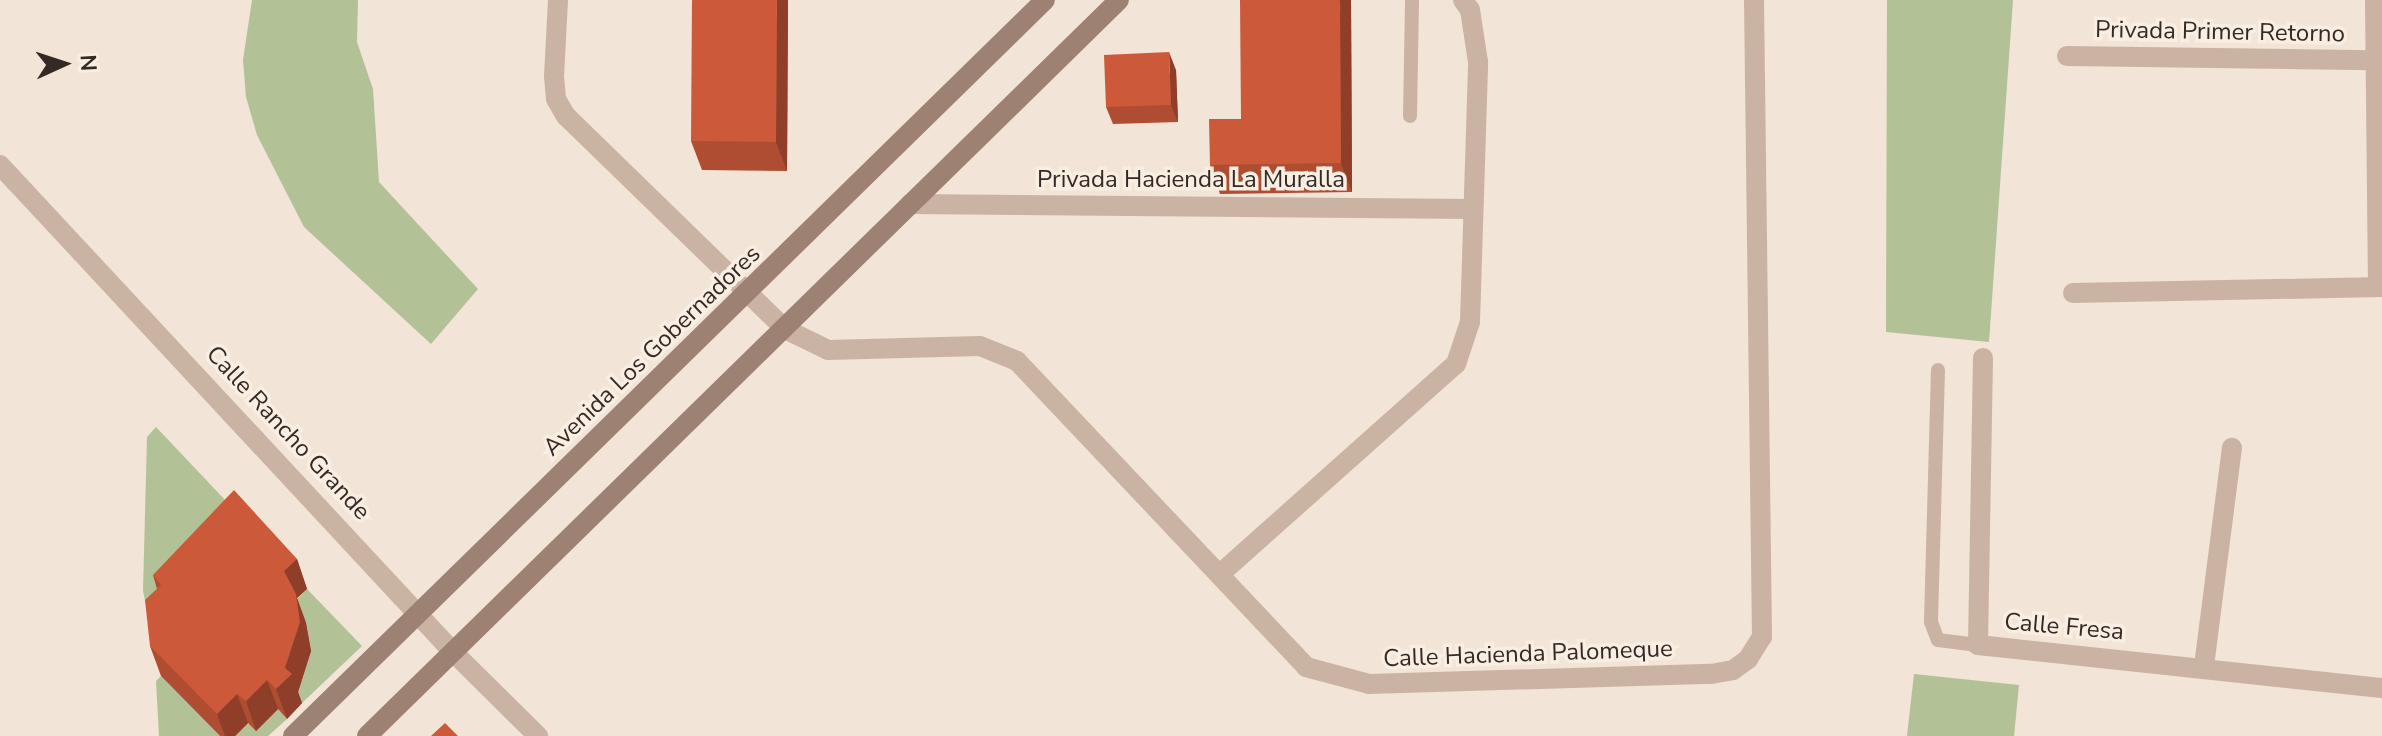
<!DOCTYPE html>
<style>
body{margin:0}
#map{position:relative;width:2382px;height:736px;overflow:hidden;background:#f2e4d6;font-family:"Nunito Sans",sans-serif}
div>[style]{position:absolute}
.green>*{inset:0;background:#b3c196}
.lane>*{height:14px;margin:-7px;padding:0 7px;transform-origin:7px;border-radius:7px;background:#cab3a2}
.street>*{height:20px;margin:-10px;padding:0 10px;transform-origin:10px;border-radius:10px;background:#cab3a2}
.secondary>*{height:20px;margin:-10px;padding:0 10px;transform-origin:10px;border-radius:10px;background:#9d8173}
.wall>*{inset:0;background:#af4d32}
.shaded-wall>*{inset:0;background:#8e3e29}
.building>*{inset:0;background:#cb593a}
span{translate:-50% -50%;white-space:nowrap;text-align:center;line-height:1.15;-webkit-text-stroke:7px #f9eee2;paint-order:stroke}
.street-label{font-size:24px;color:#342925}
.north{position:absolute;left:24px;top:24px;width:80px;height:80px;-webkit-text-stroke:6px #f9eee2;paint-order:stroke;rotate:87deg;font-size:22px;font-weight:700;line-height:32px;text-align:center;color:#342925}
.north::after{content:'';display:block;margin:auto;width:28px;height:36px;background:#342925;clip-path:polygon(50% 0,100% 100%,50% 72%,0 100%)}
</style>
<div id="map">
<div class="green">
<div style="clip-path:polygon(252px 0,358px 0,357px 42px,373px 89px,379px 182px,478px 289px,431px 344px,304px 227px,283px 186px,257px 135px,246px 97px,243px 60px)"></div>
<div style="clip-path:polygon(1887px 0,2013px 0,1989px 342px,1886px 332px)"></div>
<div style="clip-path:polygon(156px 427px,244px 520px,149px 619px,143px 591px,147px 437px)"></div>
<div style="clip-path:polygon(307px 589px,362px 646px,302px 703px,296px 697px,311px 651px,306px 623px,295px 601px)"></div>
<div style="clip-path:polygon(1914px 674px,2019px 685px,2014px 736px,1907px 736px)"></div>
<div style="clip-path:polygon(161px 676px,220px 736px,159px 736px,156px 681px)"></div>
<div style="clip-path:polygon(278px 709px,287px 719px,268px 736px,235px 736px,248px 723px,256px 730px)"></div>
</div>
<div class="lane">
<div style="left:1410px;top:116px;width:116px;rotate:-89deg"></div>
<div style="left:1938px;top:370px;width:252px;rotate:91.6deg"></div>
<div style="left:1931px;top:622px;width:19px;rotate:69deg"></div>
<div style="left:1938px;top:640px;width:40px;rotate:7.1deg"></div>
</div>
<div class="street">
<div style="left:558px;top:0;width:76px;rotate:93deg"></div>
<div style="left:554px;top:76px;width:23px;rotate:85deg"></div>
<div style="left:556px;top:99px;width:20px;rotate:60deg"></div>
<div style="left:566px;top:116px;width:305px;rotate:44.2deg"></div>
<div style="left:785px;top:329px;width:48px;rotate:26deg"></div>
<div style="left:828px;top:350px;width:152px;rotate:-1.5deg"></div>
<div style="left:980px;top:346px;width:40px;rotate:22deg"></div>
<div style="left:1017px;top:361px;width:421px;rotate:46.6deg"></div>
<div style="left:1306px;top:667px;width:65px;rotate:15.1deg"></div>
<div style="left:1369px;top:684px;width:342px;rotate:-1.7deg"></div>
<div style="left:1711px;top:674px;width:22px;rotate:-10deg"></div>
<div style="left:1733px;top:670px;width:19px;rotate:-36deg"></div>
<div style="left:1748px;top:659px;width:26px;rotate:-58deg"></div>
<div style="left:1762px;top:637px;width:637px;rotate:-90.72deg"></div>
<div style="left:2375px;top:0;width:287px;rotate:89.4deg"></div>
<div style="left:2067px;top:56px;width:305px;rotate:0.8deg"></div>
<div style="left:0;top:165px;width:665px;rotate:47.07deg"></div>
<div style="left:453px;top:652px;width:120px;rotate:44.7deg"></div>
<div style="left:910px;top:204px;width:562px;rotate:0.51deg"></div>
<div style="left:2073px;top:293px;width:309px;rotate:-1.1deg"></div>
<div style="left:1983px;top:358px;width:287px;rotate:91deg"></div>
<div style="left:1978px;top:645px;width:406px;rotate:6.1deg"></div>
<div style="left:1220px;top:574px;width:316px;rotate:-41.7deg"></div>
<div style="left:1456px;top:364px;width:44px;rotate:-71.6deg"></div>
<div style="left:1470px;top:322px;width:260px;rotate:-88.2deg"></div>
<div style="left:1478px;top:62px;width:53px;rotate:-98.7deg"></div>
<div style="left:1470px;top:10px;width:12px;rotate:-125deg"></div>
<div style="left:2204px;top:666px;width:220px;rotate:-82.7deg"></div>
</div>
<div class="secondary">
<div style="left:293px;top:736px;width:1052px;rotate:-44.38deg"></div>
<div style="left:367px;top:736px;width:1052px;rotate:-44.38deg"></div>
</div>
<div class="wall">
<div style="clip-path:polygon(788px 0,787px 171px,702px 170px,691px 141px)"></div>
<div style="clip-path:polygon(1351px 0,1352px 192px,1220px 194px,1210px 165px,1241px 119px)"></div>
<div style="clip-path:polygon(1176px 70px,1178px 122px,1113px 124px,1106px 107px)"></div>
<div style="clip-path:polygon(297px 559px,307px 589px,297px 598px,306px 623px,311px 651px,298px 692px,302px 703px,287px 719px,278px 709px,256px 731px,248px 723px,235px 736px,220px 736px,161px 676px,150px 646px,157px 589px,153px 575px)"></div>
</div>
<div class="shaded-wall">
<div style="clip-path:polygon(777px 0,788px 0,787px 171px,776px 142px)"></div>
<div style="clip-path:polygon(1340px 0,1351px 0,1352px 192px,1341px 163px)"></div>
<div style="clip-path:polygon(1169px 52px,1176px 70px,1178px 122px,1171px 105px)"></div>
<div style="clip-path:polygon(297px 559px,307px 589px,297px 598px,306px 623px,311px 651px,298px 692px,302px 703px,287px 719px,276px 689px,285px 668px,284px 571px)"></div>
<div style="clip-path:polygon(267px 680px,278px 709px,256px 731px,246px 701px)"></div>
<div style="clip-path:polygon(237px 694px,248px 723px,235px 736px,225px 736px,217px 714px)"></div>
</div>
<div class="building">
<div style="clip-path:polygon(692px 0,777px 0,776px 142px,691px 141px)"></div>
<div style="clip-path:polygon(1240px 0,1340px 0,1341px 163px,1210px 165px,1209px 119px,1241px 119px)"></div>
<div style="clip-path:polygon(1169px 52px,1171px 105px,1106px 107px,1104px 55px)"></div>
<div style="clip-path:polygon(234px 490px,297px 559px,284px 571px,296px 594px,300px 622px,285px 668px,292px 674px,276px 689px,267px 680px,246px 701px,237px 694px,217px 714px,150px 646px,145px 600px,161px 585px,153px 575px)"></div>
<div style="clip-path:polygon(445px 723px,458px 736px,431px 736px)"></div>
</div>
<div class="street-label">
<span style="left:2220px;top:32px;rotate:1deg">Privada Primer Retorno</span>
<span style="left:1191px;top:180px">Privada Hacienda La Muralla</span>
<span style="left:652px;top:351px;rotate:-44deg">Avenida Los Gobernadores</span>
<span style="left:288px;top:433px;rotate:47deg">Calle Rancho Grande</span>
<span style="left:2064px;top:627px;rotate:5deg">Calle Fresa</span>
<span style="left:1528px;top:654px;rotate:-2deg">Calle Hacienda Palomeque</span>
</div>
<div class="north">N</div>
</div>
